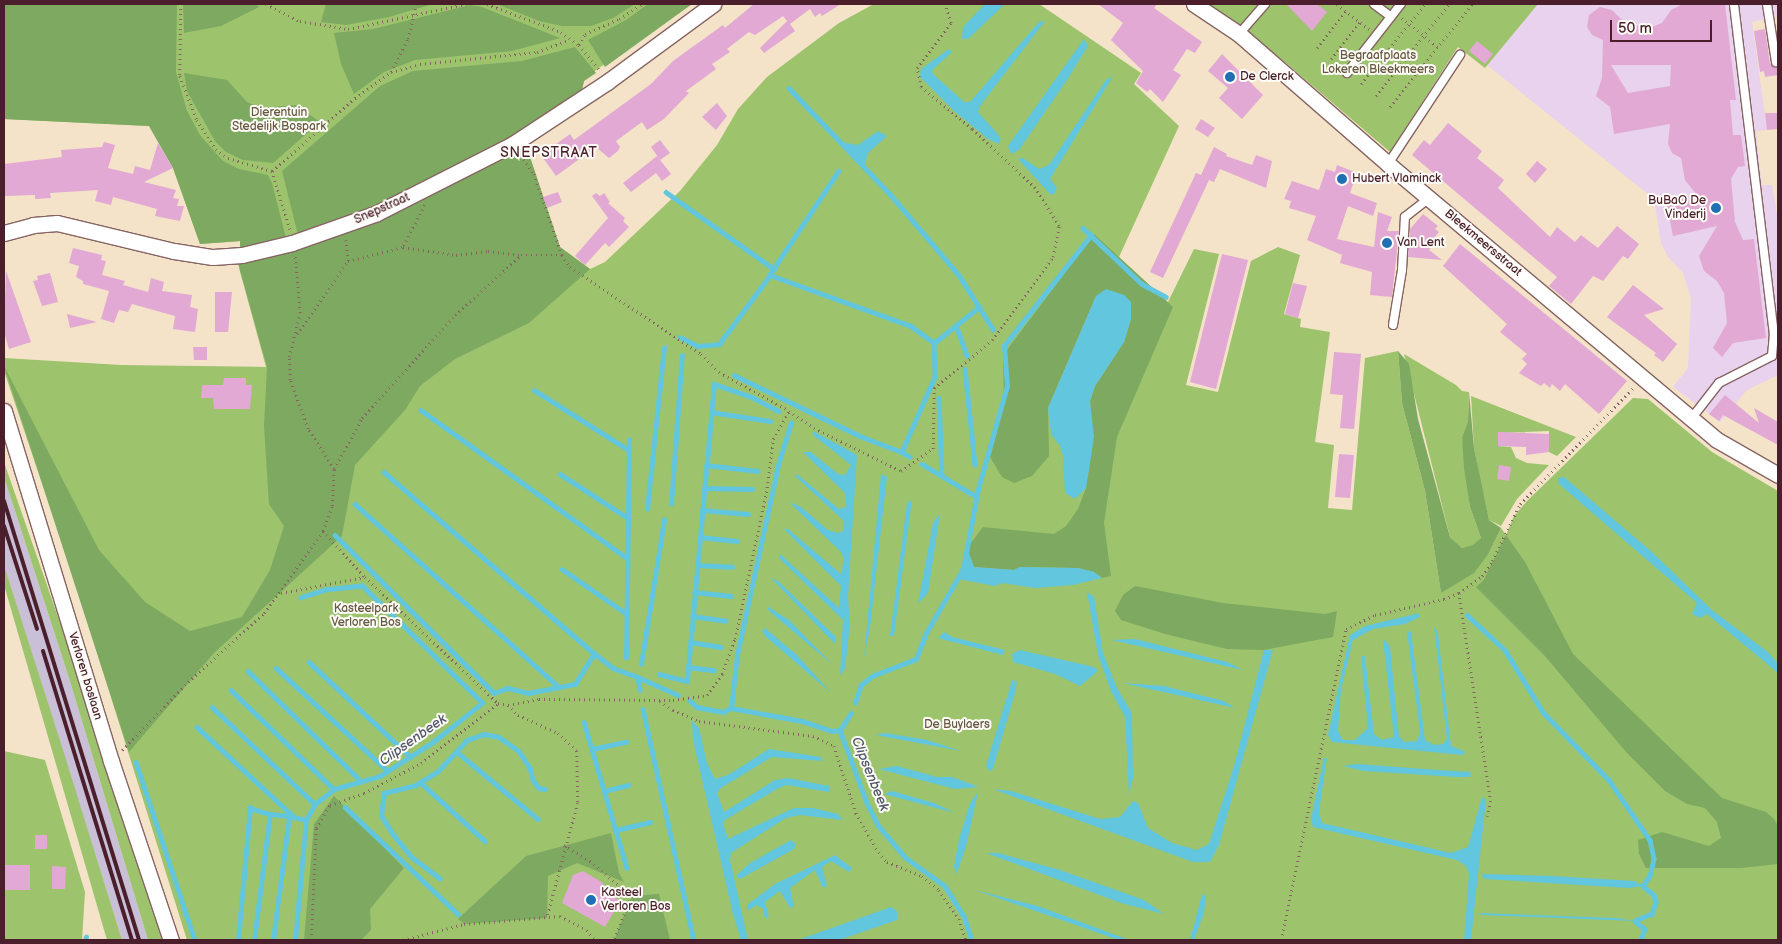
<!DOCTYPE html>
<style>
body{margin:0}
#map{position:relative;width:1782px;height:944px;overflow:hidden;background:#f4e3c8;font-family:"Balsamiq Sans",sans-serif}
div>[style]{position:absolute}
.built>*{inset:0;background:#e8d2ee}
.industrial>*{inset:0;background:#c9bfd7}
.green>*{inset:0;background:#9dc36d}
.forest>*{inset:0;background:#7ea960}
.water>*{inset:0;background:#61c6de}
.stream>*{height:4.5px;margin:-2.25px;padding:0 2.25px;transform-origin:2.25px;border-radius:2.25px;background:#61c6de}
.building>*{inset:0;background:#e1a9d3}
.path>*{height:2.5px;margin-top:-1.25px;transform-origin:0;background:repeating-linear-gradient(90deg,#866462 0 1px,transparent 0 5px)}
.roads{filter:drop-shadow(1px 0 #866462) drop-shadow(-1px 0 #866462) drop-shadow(0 1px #866462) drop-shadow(0 -1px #866462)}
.service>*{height:8px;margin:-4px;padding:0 4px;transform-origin:4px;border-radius:4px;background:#fff}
.minor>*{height:15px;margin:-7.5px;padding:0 7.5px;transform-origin:7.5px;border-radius:7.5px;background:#fff}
.rail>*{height:4px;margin:-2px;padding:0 2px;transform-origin:2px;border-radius:2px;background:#4a1f2b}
.dots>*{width:14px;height:14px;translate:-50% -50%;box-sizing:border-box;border:2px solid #fdfcf7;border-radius:50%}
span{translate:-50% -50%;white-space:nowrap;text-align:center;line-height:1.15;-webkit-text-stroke:4px #fdfcf7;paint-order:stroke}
.park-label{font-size:12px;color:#675842}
.poi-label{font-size:12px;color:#4a1f2b}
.left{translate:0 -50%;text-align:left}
.right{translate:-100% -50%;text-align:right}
.street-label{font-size:12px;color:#4a1f2b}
.neighbourhood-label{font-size:14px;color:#4a1f2b;letter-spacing:1px}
.water-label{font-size:14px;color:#52596a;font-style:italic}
.frame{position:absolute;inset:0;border:5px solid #4a1f2b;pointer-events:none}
.scale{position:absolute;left:1610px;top:20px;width:102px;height:22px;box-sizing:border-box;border:2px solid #4a1f2b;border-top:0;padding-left:6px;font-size:15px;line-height:18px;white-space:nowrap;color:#4a1f2b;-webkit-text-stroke:4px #fdfcf7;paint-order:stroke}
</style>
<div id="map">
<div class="built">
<div style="clip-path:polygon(1538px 4px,1778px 4px,1778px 17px,1752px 22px,1767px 130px,1756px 131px,1762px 185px,1772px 185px,1778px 220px,1778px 375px,1747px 390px,1720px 422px,1673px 387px,1688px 368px,1691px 298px,1683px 273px,1668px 257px,1661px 243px,1654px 199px,1487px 65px)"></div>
</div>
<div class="industrial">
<div style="clip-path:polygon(4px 477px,69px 678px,148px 940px,122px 940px,4px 565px)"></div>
</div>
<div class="green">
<div style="clip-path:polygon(4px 4px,692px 4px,596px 70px,584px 81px,582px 90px,436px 177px,286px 238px,200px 244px,173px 168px,149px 126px,4px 119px)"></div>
<div style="clip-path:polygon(874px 4px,1039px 4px,1141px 73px,1134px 84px,1179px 126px,1119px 257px,1168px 302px,1194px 249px,1219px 254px,1186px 385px,1218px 392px,1251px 261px,1278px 247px,1300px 255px,1284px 314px,1301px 319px,1300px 327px,1330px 332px,1315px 442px,1334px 445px,1328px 508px,1352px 510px,1365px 358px,1398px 351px,1402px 403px,1425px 491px,1441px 593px,1489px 553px,1501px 528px,1506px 535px,1514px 516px,1527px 501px,1633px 398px,1648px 399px,1712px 452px,1778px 491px,1778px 940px,187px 940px,67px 557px,4px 371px,4px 358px,121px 365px,266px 367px,239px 268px,350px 231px,527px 148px,560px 247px,590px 269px,605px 262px,680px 191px,717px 145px,738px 109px,767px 77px,839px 23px)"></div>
<div style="clip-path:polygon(1208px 4px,1538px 4px,1485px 68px,1458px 47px,1390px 152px,1286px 63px)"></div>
<div style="clip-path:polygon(1404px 354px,1456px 385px,1462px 391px,1469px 392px,1468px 421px,1462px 437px,1470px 507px,1481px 538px,1473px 546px,1462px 548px,1450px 537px)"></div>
<div style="clip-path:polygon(1471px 396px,1576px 437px,1557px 456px,1549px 452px,1549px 431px,1498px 433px,1498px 446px,1511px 447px,1516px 458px,1527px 463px,1549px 465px,1517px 499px,1501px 526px,1489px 520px,1481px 486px,1474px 448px)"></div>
<div style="clip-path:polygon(4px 462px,80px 680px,164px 940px,148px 940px,69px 678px,4px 477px)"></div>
<div style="clip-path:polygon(4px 565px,63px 750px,122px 940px,107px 940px,4px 585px)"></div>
<div style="clip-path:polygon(4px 751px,45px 760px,85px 892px,82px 940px,4px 940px)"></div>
</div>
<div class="forest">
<div style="clip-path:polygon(4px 4px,177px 4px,176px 72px,187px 111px,200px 135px,223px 161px,239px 169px,268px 175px,272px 183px,286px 238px,240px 249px,240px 241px,200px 244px,173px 168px,149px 126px,4px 119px)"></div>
<div style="clip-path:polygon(183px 4px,256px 4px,259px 7px,221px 26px,184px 33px)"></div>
<div style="clip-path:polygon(326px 4px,433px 4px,389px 17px,346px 25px,321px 22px)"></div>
<div style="clip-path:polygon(497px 4px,635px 4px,613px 18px,591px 26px,562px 26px,539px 21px)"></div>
<div style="clip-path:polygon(648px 4px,692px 4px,605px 67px,588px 40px,626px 20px)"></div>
<div style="clip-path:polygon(470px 5px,482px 7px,560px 38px,512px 51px,415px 60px,384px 72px,354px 94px,341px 64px,334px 33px,373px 29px)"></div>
<div style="clip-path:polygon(575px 47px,596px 73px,584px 81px,582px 90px,518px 133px,385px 202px,298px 235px,282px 171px,380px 86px,413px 71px,522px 61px)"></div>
<div style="clip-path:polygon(184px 73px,227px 80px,247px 102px,261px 108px,296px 105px,320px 122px,273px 163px,243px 160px,226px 152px,215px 141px,187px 91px)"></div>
<div style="clip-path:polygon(527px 148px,560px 247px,590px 269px,529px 323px,455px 359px,420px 386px,405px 410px,355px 465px,342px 536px,214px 653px,129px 752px,4px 366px,99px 550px,145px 602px,190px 631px,242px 617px,270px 570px,284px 526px,269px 504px,264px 426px,267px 367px,238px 263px,350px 231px)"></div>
<div style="clip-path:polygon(1094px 234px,1173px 307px,1117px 437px,1104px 523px,1111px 576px,1102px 578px,1094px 572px,1078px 568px,1020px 567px,1014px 570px,974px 567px,967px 548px,983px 527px,1054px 534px,1066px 526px,1078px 509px,1086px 488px,1092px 423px,1090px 402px,1095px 386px,1124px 342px,1131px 319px,1096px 296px,1048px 408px,1049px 456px,1032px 476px,1014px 483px,1002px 477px,990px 457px,1004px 402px,1003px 355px)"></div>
<div style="clip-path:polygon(1398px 351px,1409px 364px,1418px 419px,1450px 537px,1462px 548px,1473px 545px,1481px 538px,1470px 507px,1464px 468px,1462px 437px,1468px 421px,1469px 392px,1474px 448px,1489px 520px,1501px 528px,1489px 553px,1474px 573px,1441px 593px,1425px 491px,1402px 403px)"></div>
<div style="clip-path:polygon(1506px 535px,1525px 562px,1573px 654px,1722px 798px,1766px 812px,1774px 819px,1778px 826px,1778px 864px,1741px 868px,1646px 868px,1639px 854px,1638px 840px,1662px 832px,1709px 846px,1721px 838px,1717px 822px,1705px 808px,1687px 804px,1665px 791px,1627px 753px,1544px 655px,1476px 587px,1483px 581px)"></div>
<div style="clip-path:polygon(1135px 586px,1223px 603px,1325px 614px,1337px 611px,1333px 637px,1264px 650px,1227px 649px,1165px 634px,1121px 620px,1115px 611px,1123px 595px)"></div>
<div style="clip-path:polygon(334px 796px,404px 868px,370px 909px,371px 930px,361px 940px,304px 940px,314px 824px)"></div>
<div style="clip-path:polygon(611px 833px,619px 873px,624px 882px,577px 863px,548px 876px,547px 918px,464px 924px,458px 919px,526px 856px)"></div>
<div style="clip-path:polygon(659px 894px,670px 940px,614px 940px,632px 896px)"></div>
</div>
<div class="water">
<div style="clip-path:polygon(985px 4px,1005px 4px,968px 39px,962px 39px,963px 27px)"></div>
<div style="clip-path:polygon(1045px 21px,980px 106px,978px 112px,996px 132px,1001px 139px,999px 144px,988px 139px,954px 111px,920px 77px,921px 69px,949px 49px,952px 52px,932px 70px,933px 74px,964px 102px,970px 102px,1039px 22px)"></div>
<div style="clip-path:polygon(1084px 39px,1088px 46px,1067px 80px,1019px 150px,1011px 154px,1008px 146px)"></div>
<div style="clip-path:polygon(1113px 76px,1050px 179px,1057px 188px,1055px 193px,1051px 195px,1018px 159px,1023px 158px,1039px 169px,1049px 165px,1106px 80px)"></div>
<div style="clip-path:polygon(878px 131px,887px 136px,868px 153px,864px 167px,841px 142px,858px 145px)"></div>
<div style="clip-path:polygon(1106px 289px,1124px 295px,1131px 302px,1131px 319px,1124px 342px,1095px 386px,1090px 401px,1094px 437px,1089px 470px,1086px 488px,1075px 499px,1065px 493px,1063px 456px,1060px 446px,1051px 434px,1048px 408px,1096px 296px)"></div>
<div style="clip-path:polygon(813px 431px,857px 455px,848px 597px,850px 624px,845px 669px,840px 675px,843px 620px,779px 558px,780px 554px,839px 608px,841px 586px,784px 529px,788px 529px,841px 574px,844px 559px,841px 552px,789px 502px,801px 507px,828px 530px,838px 533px,843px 531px,844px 521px,794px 475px,798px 475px,839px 509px,846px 507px,845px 493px,803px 452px,811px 452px,838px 474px,845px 475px,851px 465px,813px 435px)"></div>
<div style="clip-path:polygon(881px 474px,887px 477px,870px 628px,864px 658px)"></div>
<div style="clip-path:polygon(1564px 477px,1652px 552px,1713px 611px,1768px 652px,1778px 664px,1778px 673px,1707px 614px,1700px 618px,1692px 614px,1697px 603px,1559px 484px,1558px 478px)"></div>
<div style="clip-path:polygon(912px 500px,894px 636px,890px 636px,907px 503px)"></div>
<div style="clip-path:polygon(940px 514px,928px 593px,918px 604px,933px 523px)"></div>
<div style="clip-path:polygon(967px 548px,974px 567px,1014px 570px,1020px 567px,1078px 568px,1094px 572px,1102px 578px,1073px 585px,1035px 588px,1002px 583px,995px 586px,958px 579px,963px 569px)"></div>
<div style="clip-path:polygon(771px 578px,778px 581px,836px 637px,835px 644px)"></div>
<div style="clip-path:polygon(1087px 592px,1094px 597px,1103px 653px,1117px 688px,1132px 713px,1133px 778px,1129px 795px,1125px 717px,1111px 691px,1098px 655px)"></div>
<div style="clip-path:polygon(767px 606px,789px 620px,833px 665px,769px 611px)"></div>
<div style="clip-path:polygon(1420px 613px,1420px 617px,1405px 624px,1373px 629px,1353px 640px,1341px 690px,1338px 731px,1343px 740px,1355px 740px,1368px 728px,1361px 656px,1365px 656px,1374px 734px,1382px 740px,1394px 737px,1383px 640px,1386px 641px,1390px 647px,1399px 736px,1404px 742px,1417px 741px,1420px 731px,1407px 632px,1411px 631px,1425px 740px,1434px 745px,1443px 744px,1447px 739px,1434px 626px,1438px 633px,1451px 746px,1466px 752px,1462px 755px,1332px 742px,1328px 735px,1350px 635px,1365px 626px)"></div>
<div style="clip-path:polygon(765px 628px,797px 655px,831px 693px,765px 636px,762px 631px)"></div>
<div style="clip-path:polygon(944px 632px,952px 637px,1005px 650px,1003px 655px,938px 638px)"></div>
<div style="clip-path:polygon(1135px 639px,1227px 662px,1243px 670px,1112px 640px)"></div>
<div style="clip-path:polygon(1020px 650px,1094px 667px,1098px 671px,1080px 686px,1055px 674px,1013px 662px,1012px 654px)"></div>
<div style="clip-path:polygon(1264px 650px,1273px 650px,1219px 845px,1210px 862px,1193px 862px,993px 789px,1011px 791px,1100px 819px,1120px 817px,1133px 801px,1138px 803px,1148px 828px,1172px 843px,1197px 850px,1209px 844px,1234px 766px)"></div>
<div style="clip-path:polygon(1012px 680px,1017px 682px,1015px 693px,993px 769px,989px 771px,986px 766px)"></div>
<div style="clip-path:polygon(1123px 683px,1164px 686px,1224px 701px,1235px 708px)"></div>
<div style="clip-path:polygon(692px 721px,699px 728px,707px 763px,715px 779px,728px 775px,769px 749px,821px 757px,822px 761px,772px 757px,721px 788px,717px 793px,724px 812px,775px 780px,788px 778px,829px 786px,829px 792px,787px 785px,777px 789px,725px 820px,723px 824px,728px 839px,794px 808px,813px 808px,838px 814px,843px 820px,800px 815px,786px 818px,731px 853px,730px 860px,748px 940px,741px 940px,733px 914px,693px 740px)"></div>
<div style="clip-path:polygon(885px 733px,927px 740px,961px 751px,876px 735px)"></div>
<div style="clip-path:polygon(1324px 758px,1327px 758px,1319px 812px,1322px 823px,1451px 853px,1468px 847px,1482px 797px,1486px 800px,1471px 940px,1464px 940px,1469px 874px,1466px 866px,1457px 860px,1313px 827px,1311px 818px)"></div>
<div style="clip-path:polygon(1357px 764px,1438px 770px,1471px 772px,1470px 777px,1456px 777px,1364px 771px,1343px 766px)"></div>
<div style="clip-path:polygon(897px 766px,937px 777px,952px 777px,979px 787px,955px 789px,879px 769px)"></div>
<div style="clip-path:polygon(892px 791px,934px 803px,955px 813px,884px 794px)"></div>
<div style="clip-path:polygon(978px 792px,966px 847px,956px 875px,954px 867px,959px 839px,970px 803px)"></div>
<div style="clip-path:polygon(791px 840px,796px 844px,794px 849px,740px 879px,736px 876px,750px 863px)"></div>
<div style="clip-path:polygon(986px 853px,998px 853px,1060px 870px,1144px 900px,1164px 914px,1121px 903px)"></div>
<div style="clip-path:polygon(835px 855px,852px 868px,849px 872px,831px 861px,822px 867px,827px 886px,823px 888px,815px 870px,790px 888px,794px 906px,790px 908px,780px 891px,765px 902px,769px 916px,765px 919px,763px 909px,757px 905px,747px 911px,747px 905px,775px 884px)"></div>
<div style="clip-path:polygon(1481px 874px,1553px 876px,1634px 881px,1643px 886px,1628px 888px,1485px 879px)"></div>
<div style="clip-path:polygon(975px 890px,1038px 906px,1129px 940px,1119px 940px)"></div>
<div style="clip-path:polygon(1202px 894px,1206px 896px,1204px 913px,1194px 940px,1190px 940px)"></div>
<div style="clip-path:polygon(891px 907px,897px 911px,897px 920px,839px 940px,798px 940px)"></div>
<div style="clip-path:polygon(1478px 913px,1616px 918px,1635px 921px,1483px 915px)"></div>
</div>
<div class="stream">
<div style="left:789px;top:88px;width:146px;rotate:46.4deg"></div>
<div style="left:890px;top:194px;width:106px;rotate:49.6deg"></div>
<div style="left:959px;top:275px;width:64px;rotate:57.8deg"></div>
<div style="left:839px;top:171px;width:125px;rotate:123.6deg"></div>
<div style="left:770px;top:275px;width:150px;rotate:19.9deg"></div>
<div style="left:911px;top:326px;width:29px;rotate:36deg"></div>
<div style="left:934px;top:343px;width:34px;rotate:88deg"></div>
<div style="left:935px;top:377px;width:82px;rotate:113.7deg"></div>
<div style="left:902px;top:452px;width:9px;rotate:32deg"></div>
<div style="left:666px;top:192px;width:133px;rotate:35.5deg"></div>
<div style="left:1083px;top:228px;width:81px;rotate:43.5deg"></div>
<div style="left:1142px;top:284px;width:27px;rotate:28deg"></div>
<div style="left:956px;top:325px;width:33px;rotate:70deg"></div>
<div style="left:680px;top:337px;width:20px;rotate:27deg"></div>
<div style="left:698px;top:346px;width:21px;rotate:-5deg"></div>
<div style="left:719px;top:344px;width:86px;rotate:-53.5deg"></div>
<div style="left:934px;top:343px;width:58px;rotate:-38.7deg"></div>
<div style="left:965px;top:369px;width:96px;rotate:84deg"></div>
<div style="left:734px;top:375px;width:140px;rotate:25.8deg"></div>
<div style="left:860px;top:436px;width:45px;rotate:20.9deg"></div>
<div style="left:534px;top:390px;width:112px;rotate:32.3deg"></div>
<div style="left:939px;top:398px;width:78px;rotate:87.8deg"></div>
<div style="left:421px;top:410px;width:254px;rotate:35.7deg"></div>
<div style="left:711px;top:412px;width:60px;rotate:8.7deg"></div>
<div style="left:922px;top:464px;width:64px;rotate:31deg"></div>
<div style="left:706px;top:465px;width:52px;rotate:6.6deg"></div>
<div style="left:384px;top:472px;width:277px;rotate:40.8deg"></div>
<div style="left:560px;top:474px;width:81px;rotate:32.9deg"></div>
<div style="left:704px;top:488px;width:48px;rotate:1.2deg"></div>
<div style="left:355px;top:504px;width:274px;rotate:41.9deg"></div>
<div style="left:671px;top:504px;width:149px;rotate:-85.8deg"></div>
<div style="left:647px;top:509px;width:162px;rotate:-84deg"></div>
<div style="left:702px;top:510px;width:46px;rotate:5deg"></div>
<div style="left:335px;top:535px;width:224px;rotate:44.8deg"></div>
<div style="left:494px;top:693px;width:15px;rotate:-20deg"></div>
<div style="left:508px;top:688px;width:21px;rotate:14deg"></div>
<div style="left:528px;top:693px;width:48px;rotate:-10.8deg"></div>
<div style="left:575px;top:684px;width:36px;rotate:-58deg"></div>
<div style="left:594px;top:653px;width:24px;rotate:38deg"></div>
<div style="left:613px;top:668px;width:27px;rotate:20deg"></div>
<div style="left:638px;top:677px;width:13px;rotate:81deg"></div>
<div style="left:700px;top:537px;width:37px;rotate:6deg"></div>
<div style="left:697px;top:565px;width:35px;rotate:3deg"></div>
<div style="left:562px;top:569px;width:79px;rotate:34.7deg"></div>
<div style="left:694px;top:592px;width:37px;rotate:6deg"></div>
<div style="left:1467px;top:615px;width:52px;rotate:42.6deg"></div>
<div style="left:1505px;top:650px;width:73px;rotate:58.5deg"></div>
<div style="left:1543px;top:712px;width:95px;rotate:45.9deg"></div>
<div style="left:1609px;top:780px;width:73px;rotate:55.7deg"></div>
<div style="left:1650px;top:840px;width:19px;rotate:78deg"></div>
<div style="left:1654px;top:859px;width:17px;rotate:103deg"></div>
<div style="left:1650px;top:876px;width:12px;rotate:125deg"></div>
<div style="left:1643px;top:886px;width:14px;rotate:39deg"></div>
<div style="left:1654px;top:895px;width:7px;rotate:74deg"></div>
<div style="left:1656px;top:902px;width:13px;rotate:108deg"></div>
<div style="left:1652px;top:914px;width:18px;rotate:158deg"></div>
<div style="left:1635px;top:921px;width:13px;rotate:39deg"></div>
<div style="left:1645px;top:929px;width:12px;rotate:110deg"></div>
<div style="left:692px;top:616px;width:34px;rotate:8deg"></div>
<div style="left:690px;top:642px;width:31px;rotate:9deg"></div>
<div style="left:626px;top:658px;width:218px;rotate:-89.2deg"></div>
<div style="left:309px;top:662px;width:139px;rotate:43deg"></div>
<div style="left:641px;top:664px;width:146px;rotate:-80.9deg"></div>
<div style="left:688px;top:667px;width:26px;rotate:7deg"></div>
<div style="left:276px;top:668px;width:152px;rotate:42.6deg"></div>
<div style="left:248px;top:671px;width:158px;rotate:44.2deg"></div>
<div style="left:659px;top:674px;width:29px;rotate:14deg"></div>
<div style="left:687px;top:681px;width:298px;rotate:-84.8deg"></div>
<div style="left:714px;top:384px;width:40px;rotate:18.9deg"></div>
<div style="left:752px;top:397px;width:30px;rotate:28deg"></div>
<div style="left:638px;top:677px;width:44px;rotate:24.2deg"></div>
<div style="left:231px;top:690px;width:143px;rotate:43.9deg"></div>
<div style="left:689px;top:700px;width:11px;rotate:41deg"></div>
<div style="left:697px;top:707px;width:26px;rotate:11deg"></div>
<div style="left:723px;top:712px;width:9px;rotate:-27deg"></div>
<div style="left:731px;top:708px;width:72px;rotate:10.4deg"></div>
<div style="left:802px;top:721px;width:32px;rotate:18deg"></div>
<div style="left:832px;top:731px;width:8px;rotate:-7deg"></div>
<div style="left:840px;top:730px;width:20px;rotate:-57deg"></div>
<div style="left:855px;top:703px;width:19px;rotate:-72deg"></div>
<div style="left:861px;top:685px;width:14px;rotate:-39deg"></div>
<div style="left:872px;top:676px;width:47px;rotate:-21.1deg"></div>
<div style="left:916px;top:659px;width:26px;rotate:-69deg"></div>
<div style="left:925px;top:635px;width:76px;rotate:-60.1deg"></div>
<div style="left:963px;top:569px;width:81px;rotate:-79.4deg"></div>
<div style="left:978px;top:489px;width:107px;rotate:-74.3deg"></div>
<div style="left:1007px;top:386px;width:40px;rotate:-94.3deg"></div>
<div style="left:1004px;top:346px;width:141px;rotate:-51.9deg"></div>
<div style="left:212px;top:707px;width:141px;rotate:43.3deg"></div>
<div style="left:731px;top:708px;width:53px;rotate:-83.5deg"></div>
<div style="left:737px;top:655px;width:194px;rotate:-77.8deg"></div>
<div style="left:778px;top:465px;width:44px;rotate:-72.8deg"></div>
<div style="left:643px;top:709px;width:237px;rotate:77.6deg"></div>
<div style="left:584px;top:722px;width:152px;rotate:73.6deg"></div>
<div style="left:197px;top:727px;width:131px;rotate:42.8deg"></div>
<div style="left:840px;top:730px;width:78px;rotate:69.7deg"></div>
<div style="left:867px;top:803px;width:25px;rotate:63deg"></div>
<div style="left:878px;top:825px;width:42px;rotate:49.8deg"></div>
<div style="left:905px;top:857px;width:49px;rotate:35.9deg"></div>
<div style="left:945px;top:886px;width:36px;rotate:58deg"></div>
<div style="left:964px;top:916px;width:25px;rotate:72deg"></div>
<div style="left:592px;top:749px;width:35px;rotate:-12deg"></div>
<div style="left:457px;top:752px;width:105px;rotate:39.6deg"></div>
<div style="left:136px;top:762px;width:188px;rotate:71.7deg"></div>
<div style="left:420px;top:782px;width:88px;rotate:42.2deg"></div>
<div style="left:604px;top:791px;width:25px;rotate:-14deg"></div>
<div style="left:345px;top:807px;width:156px;rotate:43.4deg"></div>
<div style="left:616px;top:830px;width:35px;rotate:-13deg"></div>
<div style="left:440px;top:879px;width:36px;rotate:-143deg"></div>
<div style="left:411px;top:857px;width:28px;rotate:-129deg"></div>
<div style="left:393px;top:835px;width:22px;rotate:-122deg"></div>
<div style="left:381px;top:816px;width:23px;rotate:-83deg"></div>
<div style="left:384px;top:793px;width:33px;rotate:-14deg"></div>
<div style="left:416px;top:785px;width:26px;rotate:-32deg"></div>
<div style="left:438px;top:771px;width:42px;rotate:-46.9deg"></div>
<div style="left:467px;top:740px;width:18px;rotate:-19deg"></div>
<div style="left:484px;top:734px;width:15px;rotate:11deg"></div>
<div style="left:499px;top:737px;width:24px;rotate:35deg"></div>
<div style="left:519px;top:751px;width:20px;rotate:57deg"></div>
<div style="left:530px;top:768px;width:12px;rotate:76deg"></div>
<div style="left:533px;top:780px;width:10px;rotate:53deg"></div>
<div style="left:539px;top:788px;width:6px;rotate:9deg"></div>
<div style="left:85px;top:940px;width:3px;rotate:-72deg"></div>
<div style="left:238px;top:940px;width:133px;rotate:-84.8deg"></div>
<div style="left:250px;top:808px;width:21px;rotate:17deg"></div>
<div style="left:254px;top:940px;width:127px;rotate:-82.8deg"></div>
<div style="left:270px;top:814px;width:19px;rotate:6deg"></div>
<div style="left:273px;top:940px;width:125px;rotate:-82.6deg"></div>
<div style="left:289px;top:816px;width:17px;rotate:13deg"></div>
<div style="left:295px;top:940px;width:121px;rotate:-84.8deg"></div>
<div style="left:306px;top:820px;width:18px;rotate:-61deg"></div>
<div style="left:315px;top:804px;width:24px;rotate:-38deg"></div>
<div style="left:334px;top:789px;width:48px;rotate:-15.8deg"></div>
<div style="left:380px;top:776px;width:63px;rotate:-32.7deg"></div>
<div style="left:433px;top:742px;width:63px;rotate:-38.5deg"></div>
<div style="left:482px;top:703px;width:168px;rotate:-135.7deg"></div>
<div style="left:362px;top:586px;width:37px;rotate:174deg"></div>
<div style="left:325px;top:590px;width:25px;rotate:162deg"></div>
</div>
<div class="building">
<div style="clip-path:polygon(754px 4px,841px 4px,822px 16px,820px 13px,815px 17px,810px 9px,790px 24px,795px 31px,764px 53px,760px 48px,787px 21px,783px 16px,755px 35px,749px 32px,727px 49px,730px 52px,712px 64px,716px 69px,686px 91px,689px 93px,664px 119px,647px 130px,642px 122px,616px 141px,620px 147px,618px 151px,609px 158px,596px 147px,556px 176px,541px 155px,570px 134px,574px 140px,651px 84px,673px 61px,723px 25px,725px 28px)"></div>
<div style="clip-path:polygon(1098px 4px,1157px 4px,1154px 8px,1202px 42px,1195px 53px,1187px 49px,1173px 70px,1181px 75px,1163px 102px,1150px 89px,1147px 92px,1136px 83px,1143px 71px,1111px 40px,1123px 23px)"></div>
<div style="clip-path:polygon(1286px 4px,1317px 4px,1327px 12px,1312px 31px)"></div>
<div style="clip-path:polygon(evenodd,1683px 4px,1725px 4px,1736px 100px,1730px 100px,1733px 135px,1741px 135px,1745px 166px,1738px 167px,1731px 179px,1735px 222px,1743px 240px,1754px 239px,1766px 338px,1733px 343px,1722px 357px,1713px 348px,1727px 323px,1724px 293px,1717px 281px,1704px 271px,1699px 256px,1717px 226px,1673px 236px,1666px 201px,1697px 195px,1685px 180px,1681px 158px,1672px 153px,1668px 144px,1670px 124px,1614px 134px,1610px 107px,1596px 96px,1602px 78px,1603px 40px,1592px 35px,1587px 27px,1589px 15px,1600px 7px,1612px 10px,1627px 25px,1654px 26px,1662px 23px,1671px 10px,1683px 4px,1611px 65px,1671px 65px,1670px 86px,1628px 93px,1611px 65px)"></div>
<div style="clip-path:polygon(1765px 29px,1770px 63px,1778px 67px,1778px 75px,1765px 77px,1764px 71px,1760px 72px,1754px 31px)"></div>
<div style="clip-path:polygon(1477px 41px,1493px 54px,1485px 64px,1469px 51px)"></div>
<div style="clip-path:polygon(1222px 54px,1263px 95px,1242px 119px,1219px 98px,1228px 88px,1208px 71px)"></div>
<div style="clip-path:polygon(717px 103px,727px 116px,716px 130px,702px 117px)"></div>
<div style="clip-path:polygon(1765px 113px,1778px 113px,1778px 129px,1767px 130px)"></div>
<div style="clip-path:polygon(1201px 119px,1215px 128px,1208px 137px,1195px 129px)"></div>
<div style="clip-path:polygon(1448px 123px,1482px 151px,1477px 158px,1504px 180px,1498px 188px,1550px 237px,1557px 227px,1575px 242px,1581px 235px,1598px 248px,1617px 226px,1639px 244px,1628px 259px,1623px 256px,1603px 281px,1593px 276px,1571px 304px,1549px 286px,1557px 277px,1412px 155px,1424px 140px,1430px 145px)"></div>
<div style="clip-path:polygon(660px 140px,670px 153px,660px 160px,651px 147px)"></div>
<div style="clip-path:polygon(104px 142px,115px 145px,108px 168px,133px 174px,135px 166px,150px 170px,158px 143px,173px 168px,144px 182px,176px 190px,173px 198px,179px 199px,177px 206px,184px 206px,180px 221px,155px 216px,157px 209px,113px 197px,111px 205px,95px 201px,98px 190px,50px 193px,51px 198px,35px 199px,35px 195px,4px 196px,4px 164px,62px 157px,61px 150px,102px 147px)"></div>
<div style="clip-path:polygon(1214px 147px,1227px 154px,1226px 156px,1252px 165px,1256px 155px,1272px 161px,1266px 188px,1220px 169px,1214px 182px,1209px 180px,1163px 278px,1150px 272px,1196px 173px,1201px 175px)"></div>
<div style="clip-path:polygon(657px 156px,671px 174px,662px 181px,656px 173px,631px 192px,623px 183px)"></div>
<div style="clip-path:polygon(1537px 161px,1547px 169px,1535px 183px,1526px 174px)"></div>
<div style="clip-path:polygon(1337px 165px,1357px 173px,1350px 193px,1377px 203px,1373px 216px,1348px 206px,1337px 239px,1374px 247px,1378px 212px,1392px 217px,1387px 231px,1399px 231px,1392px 297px,1370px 295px,1372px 272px,1340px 263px,1342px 255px,1307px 240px,1316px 216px,1289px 208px,1291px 201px,1284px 199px,1292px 181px,1319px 190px,1326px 169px,1335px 172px)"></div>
<div style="clip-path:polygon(558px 192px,562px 202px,547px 208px,543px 197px)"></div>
<div style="clip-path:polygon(596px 193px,600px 196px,604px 193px,610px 202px,608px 203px,625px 218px,623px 221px,629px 227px,609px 247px,605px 243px,585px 265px,575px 256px,608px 218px,592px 196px)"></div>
<div style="clip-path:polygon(1423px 214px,1438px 226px,1435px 229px,1439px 232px,1430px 243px,1433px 245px,1429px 250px,1442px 260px,1408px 257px,1410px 229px)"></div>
<div style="clip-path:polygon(1460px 244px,1627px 381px,1599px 414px,1565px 384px,1560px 391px,1552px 384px,1550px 388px,1544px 383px,1541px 386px,1519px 373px,1527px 364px,1522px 359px,1527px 354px,1500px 332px,1507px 324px,1443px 266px)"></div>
<div style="clip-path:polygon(73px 248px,102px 255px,101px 260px,106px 261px,102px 275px,125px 281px,123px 285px,148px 292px,151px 278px,164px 282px,162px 291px,192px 295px,190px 307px,198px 309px,195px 332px,173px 329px,175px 316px,132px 304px,128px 312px,119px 310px,114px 323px,101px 319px,109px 291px,83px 284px,83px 281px,76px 277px,79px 266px,69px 263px)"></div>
<div style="clip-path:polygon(1222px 254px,1248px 260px,1216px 389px,1190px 382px)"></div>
<div style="clip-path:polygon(6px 271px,31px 342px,9px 349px,4px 332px)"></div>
<div style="clip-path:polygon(50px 273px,58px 302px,42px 306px,33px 281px,38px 280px,37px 276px)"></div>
<div style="clip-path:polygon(1293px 283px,1307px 286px,1298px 318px,1285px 314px)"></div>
<div style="clip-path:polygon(1633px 285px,1664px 309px,1644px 315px,1677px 344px,1663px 362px,1654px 355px,1656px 353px,1607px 317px)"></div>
<div style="clip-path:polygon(215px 292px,232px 292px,228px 332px,215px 332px)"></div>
<div style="clip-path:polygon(67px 314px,97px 322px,70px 328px)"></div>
<div style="clip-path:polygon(193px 347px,207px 347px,207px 360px,194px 360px)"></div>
<div style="clip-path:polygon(1334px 352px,1361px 354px,1354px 429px,1340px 428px,1343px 395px,1330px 394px)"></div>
<div style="clip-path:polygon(224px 378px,246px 378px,246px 385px,252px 385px,250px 409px,214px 409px,213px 398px,201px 398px,202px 385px,223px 385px)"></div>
<div style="clip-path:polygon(1725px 395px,1759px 423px,1754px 408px,1778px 422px,1778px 445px,1723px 415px,1719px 421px,1709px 414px)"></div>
<div style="clip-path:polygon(1498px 432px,1549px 434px,1549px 452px,1526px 455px,1526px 447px,1498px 446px)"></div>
<div style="clip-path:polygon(1339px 454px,1354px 455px,1350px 498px,1335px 497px)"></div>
<div style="clip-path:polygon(1499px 465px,1511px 467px,1509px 481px,1497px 479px)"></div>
<div style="clip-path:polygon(35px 835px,47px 835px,47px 849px,35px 849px)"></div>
<div style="clip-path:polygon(4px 865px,30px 865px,30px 890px,4px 890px)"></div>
<div style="clip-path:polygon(52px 866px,66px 867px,65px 889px,52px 889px)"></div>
<div style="clip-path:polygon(583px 871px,603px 883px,603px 891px,620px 901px,605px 927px,562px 903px,573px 875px)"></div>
</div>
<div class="path">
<div style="left:181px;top:4px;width:72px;rotate:90.8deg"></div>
<div style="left:180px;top:76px;width:47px;rotate:68.9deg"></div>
<div style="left:197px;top:120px;width:35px;rotate:57deg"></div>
<div style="left:216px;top:149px;width:15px;rotate:37deg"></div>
<div style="left:228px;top:158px;width:46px;rotate:16.5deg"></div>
<div style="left:272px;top:171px;width:61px;rotate:72.8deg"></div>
<div style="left:266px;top:4px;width:38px;rotate:27deg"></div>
<div style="left:300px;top:21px;width:49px;rotate:9.5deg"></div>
<div style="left:348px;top:29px;width:121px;rotate:-12deg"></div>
<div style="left:487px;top:4px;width:79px;rotate:20.7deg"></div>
<div style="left:561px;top:32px;width:22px;rotate:36deg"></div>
<div style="left:579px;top:45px;width:33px;rotate:51deg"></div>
<div style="left:1337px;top:4px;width:41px;rotate:38deg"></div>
<div style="left:1402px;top:18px;width:46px;rotate:38.9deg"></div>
<div style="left:579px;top:45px;width:13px;rotate:-61deg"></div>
<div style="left:585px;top:34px;width:37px;rotate:-24deg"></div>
<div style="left:619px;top:19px;width:27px;rotate:-33deg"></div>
<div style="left:1317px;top:48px;width:47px;rotate:-51.9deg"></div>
<div style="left:1331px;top:59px;width:47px;rotate:-51.9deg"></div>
<div style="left:391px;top:72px;width:37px;rotate:-63deg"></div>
<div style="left:408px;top:39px;width:36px;rotate:-77deg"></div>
<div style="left:1361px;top:84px;width:102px;rotate:-51.3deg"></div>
<div style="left:1376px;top:96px;width:117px;rotate:-51.6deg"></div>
<div style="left:1390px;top:107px;width:132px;rotate:-51.5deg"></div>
<div style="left:521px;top:155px;width:23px;rotate:56deg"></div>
<div style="left:534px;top:174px;width:86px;rotate:70.9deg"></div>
<div style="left:562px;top:255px;width:14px;rotate:56deg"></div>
<div style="left:570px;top:267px;width:157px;rotate:33.6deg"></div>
<div style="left:701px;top:354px;width:25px;rotate:45deg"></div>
<div style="left:719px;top:372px;width:79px;rotate:28.8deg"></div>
<div style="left:272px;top:171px;width:111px;rotate:-41.3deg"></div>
<div style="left:355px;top:98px;width:44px;rotate:-35.8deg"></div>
<div style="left:391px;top:72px;width:30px;rotate:-15deg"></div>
<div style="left:420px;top:64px;width:118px;rotate:-5.9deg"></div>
<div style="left:537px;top:52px;width:34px;rotate:-21deg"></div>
<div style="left:425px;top:205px;width:47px;rotate:117.6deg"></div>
<div style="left:403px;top:247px;width:54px;rotate:8.6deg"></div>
<div style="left:456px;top:255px;width:32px;rotate:-7deg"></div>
<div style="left:488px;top:251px;width:32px;rotate:7deg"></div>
<div style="left:348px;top:261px;width:57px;rotate:-14.3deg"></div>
<div style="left:297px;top:334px;width:89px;rotate:-55.1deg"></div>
<div style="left:348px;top:261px;width:23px;rotate:-97deg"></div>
<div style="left:334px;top:469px;width:58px;rotate:-61.2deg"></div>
<div style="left:362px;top:418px;width:139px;rotate:-47.9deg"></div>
<div style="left:455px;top:315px;width:89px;rotate:-42.3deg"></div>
<div style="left:521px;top:255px;width:41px"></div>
<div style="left:323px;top:531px;width:62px;rotate:47.6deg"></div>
<div style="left:365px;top:577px;width:183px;rotate:43.5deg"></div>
<div style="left:498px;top:703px;width:10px;rotate:11deg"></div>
<div style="left:508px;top:705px;width:32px;rotate:-11deg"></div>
<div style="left:539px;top:699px;width:134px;rotate:0.4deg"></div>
<div style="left:673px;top:700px;width:34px;rotate:-8deg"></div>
<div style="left:707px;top:695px;width:26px;rotate:-54deg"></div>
<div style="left:722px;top:674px;width:37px;rotate:-70deg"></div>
<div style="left:735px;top:639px;width:154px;rotate:-78deg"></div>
<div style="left:767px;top:488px;width:49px;rotate:-83deg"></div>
<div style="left:773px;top:439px;width:32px;rotate:-60deg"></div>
<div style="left:789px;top:411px;width:30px;rotate:34deg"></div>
<div style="left:814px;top:428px;width:97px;rotate:26.3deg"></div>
<div style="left:901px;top:471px;width:39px;rotate:-35deg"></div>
<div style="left:933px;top:449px;width:61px;rotate:-89.1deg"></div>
<div style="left:934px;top:388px;width:75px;rotate:-39.6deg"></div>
<div style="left:992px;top:340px;width:103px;rotate:-53.7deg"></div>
<div style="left:1053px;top:257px;width:32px;rotate:-79deg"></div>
<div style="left:1059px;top:226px;width:45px;rotate:-122.3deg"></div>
<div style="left:1035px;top:188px;width:86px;rotate:-136.9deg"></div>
<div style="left:972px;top:129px;width:66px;rotate:-140.5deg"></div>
<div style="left:921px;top:87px;width:19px;rotate:-102deg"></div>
<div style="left:917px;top:68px;width:56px;rotate:-52.9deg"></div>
<div style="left:951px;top:23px;width:20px;rotate:-108deg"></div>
<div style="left:281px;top:593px;width:85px;rotate:-10.9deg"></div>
<div style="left:1459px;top:593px;width:210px;rotate:81.3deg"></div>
<div style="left:1491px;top:801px;width:16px;rotate:104deg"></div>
<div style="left:660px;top:701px;width:16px;rotate:35deg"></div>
<div style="left:673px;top:710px;width:28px;rotate:23deg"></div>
<div style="left:699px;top:721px;width:115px;rotate:7.5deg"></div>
<div style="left:813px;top:736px;width:23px;rotate:25deg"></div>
<div style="left:834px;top:746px;width:71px;rotate:71.8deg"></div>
<div style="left:856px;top:813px;width:40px;rotate:60.3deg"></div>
<div style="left:876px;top:848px;width:18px;rotate:52deg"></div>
<div style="left:887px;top:862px;width:38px;rotate:22deg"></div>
<div style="left:922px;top:876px;width:22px;rotate:39deg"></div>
<div style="left:939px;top:890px;width:35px;rotate:55deg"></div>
<div style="left:959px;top:919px;width:22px;rotate:72deg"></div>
<div style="left:508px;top:705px;width:14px;rotate:45deg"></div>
<div style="left:518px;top:715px;width:44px;rotate:24.2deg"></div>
<div style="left:558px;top:733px;width:26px;rotate:43deg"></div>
<div style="left:577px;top:751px;width:52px;rotate:88.9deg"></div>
<div style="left:578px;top:803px;width:119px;rotate:105.1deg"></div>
<div style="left:122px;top:750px;width:95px;rotate:-45.9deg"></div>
<div style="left:188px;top:682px;width:103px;rotate:-42.2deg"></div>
<div style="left:264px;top:613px;width:101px;rotate:-54.3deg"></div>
<div style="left:323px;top:531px;width:27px;rotate:-70deg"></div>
<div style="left:332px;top:506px;width:37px;rotate:-87deg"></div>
<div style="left:334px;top:469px;width:48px;rotate:-123deg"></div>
<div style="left:308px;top:429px;width:52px;rotate:-110.2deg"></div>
<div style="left:290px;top:380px;width:23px;rotate:-92deg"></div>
<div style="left:289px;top:357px;width:45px;rotate:-76deg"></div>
<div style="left:300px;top:313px;width:57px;rotate:-95deg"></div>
<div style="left:564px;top:845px;width:31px;rotate:32deg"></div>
<div style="left:590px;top:861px;width:55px;rotate:39.8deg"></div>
<div style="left:632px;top:896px;width:48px;rotate:112.2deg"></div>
<div style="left:311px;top:940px;width:112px;rotate:-87.4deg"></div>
<div style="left:316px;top:828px;width:27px;rotate:-59deg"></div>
<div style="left:330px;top:805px;width:36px;rotate:-19deg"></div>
<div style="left:364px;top:793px;width:64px;rotate:-27.8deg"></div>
<div style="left:421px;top:763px;width:98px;rotate:-37.9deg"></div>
<div style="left:403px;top:940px;width:63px;rotate:-14.7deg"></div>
<div style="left:464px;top:924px;width:96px;rotate:-4.8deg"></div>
<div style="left:560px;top:916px;width:30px;rotate:27deg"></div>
<div style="left:587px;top:930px;width:13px;rotate:51deg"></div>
<div style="left:1281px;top:940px;width:318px;rotate:-78.2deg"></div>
<div style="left:1346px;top:629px;width:32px;rotate:-26deg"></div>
<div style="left:1375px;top:615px;width:71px;rotate:-13.1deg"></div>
<div style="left:1444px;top:599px;width:16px;rotate:-22deg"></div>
<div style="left:1459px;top:593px;width:29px;rotate:-36deg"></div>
<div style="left:1482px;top:576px;width:18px;rotate:-56deg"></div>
<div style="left:1492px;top:561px;width:64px;rotate:-63.8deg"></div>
<div style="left:1520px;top:504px;width:163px;rotate:-45.7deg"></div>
</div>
<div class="roads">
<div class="service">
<div style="left:1374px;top:4px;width:21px;rotate:37deg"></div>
<div style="left:1767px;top:4px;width:59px;rotate:81.2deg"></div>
<div style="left:1239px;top:34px;width:40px;rotate:-49deg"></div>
<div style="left:1347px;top:73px;width:88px;rotate:-52deg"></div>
<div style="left:1388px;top:164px;width:131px;rotate:-56.6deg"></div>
<div style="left:1393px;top:325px;width:56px;rotate:-80.7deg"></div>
<div style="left:1402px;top:270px;width:53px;rotate:-86.8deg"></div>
<div style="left:1405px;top:217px;width:31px;rotate:-38deg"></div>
<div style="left:1691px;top:419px;width:46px;rotate:-52.1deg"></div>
<div style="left:1719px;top:383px;width:59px;rotate:-27deg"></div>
<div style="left:1772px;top:356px;width:21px;rotate:-85deg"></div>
<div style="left:1774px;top:335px;width:333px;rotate:-96.9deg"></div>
</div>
<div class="minor">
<div style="left:1194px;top:4px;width:54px;rotate:33.7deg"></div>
<div style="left:1239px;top:34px;width:198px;rotate:41.1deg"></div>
<div style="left:1388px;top:164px;width:429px;rotate:40deg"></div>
<div style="left:1717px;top:440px;width:70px;rotate:29.8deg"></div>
<div style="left:4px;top:233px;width:30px;rotate:-15deg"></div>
<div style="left:33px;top:225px;width:24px;rotate:-5deg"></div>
<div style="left:57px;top:223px;width:120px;rotate:13.5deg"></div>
<div style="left:174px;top:251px;width:39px;rotate:9deg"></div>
<div style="left:213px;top:257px;width:29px;rotate:-4deg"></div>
<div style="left:242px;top:255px;width:51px;rotate:-13.5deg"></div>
<div style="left:292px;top:243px;width:90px;rotate:-19.4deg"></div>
<div style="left:377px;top:213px;width:153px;rotate:-26.9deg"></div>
<div style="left:513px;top:144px;width:113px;rotate:-33.4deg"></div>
<div style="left:607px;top:82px;width:132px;rotate:-36.3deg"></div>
<div style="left:4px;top:411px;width:366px;rotate:73deg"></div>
<div style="left:111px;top:761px;width:189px;rotate:71.5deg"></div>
</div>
</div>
<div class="rail">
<div style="left:4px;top:501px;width:459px;rotate:72.9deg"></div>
<div style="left:4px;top:526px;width:108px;rotate:72.2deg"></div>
<div style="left:43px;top:651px;width:302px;rotate:72.9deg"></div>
</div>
<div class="dots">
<div style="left:1230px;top:77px;background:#1f6fb2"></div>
<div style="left:1342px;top:179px;background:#1f6fb2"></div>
<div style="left:1716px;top:208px;background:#1f6fb2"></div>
<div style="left:1387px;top:243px;background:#1f6fb2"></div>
<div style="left:591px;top:900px;background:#1f6fb2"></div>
</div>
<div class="park-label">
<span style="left:1378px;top:63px">Begraafplaats<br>Lokeren Bleekmeers</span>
<span style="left:279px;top:120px">Dierentuin<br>Stedelijk Bospark</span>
<span style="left:366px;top:616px">Kasteelpark<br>Verloren Bos</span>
<span style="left:957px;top:725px">De Buylaers</span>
</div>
<div class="poi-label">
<span class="left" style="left:1240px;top:77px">De Clerck</span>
<span class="left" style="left:1352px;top:179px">Hubert Vlaminck</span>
<span class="right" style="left:1706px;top:208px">BuBaO De<br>Vinderij</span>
<span class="left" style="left:1397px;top:243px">Van Lent</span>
<span class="left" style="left:601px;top:900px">Kasteel<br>Verloren Bos</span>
</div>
<div class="street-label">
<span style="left:382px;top:209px;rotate:-24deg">Snepstraat</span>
<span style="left:1483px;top:243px;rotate:40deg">Bleekmeersstraat</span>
<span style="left:85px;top:676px;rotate:73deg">Verloren boslaan</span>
</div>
<div class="neighbourhood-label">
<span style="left:549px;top:153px">SNEPSTRAAT</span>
</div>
<div class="water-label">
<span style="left:413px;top:740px;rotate:-35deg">Clipsenbeek</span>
<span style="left:870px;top:774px;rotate:68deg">Clipsenbeek</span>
</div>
<div class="frame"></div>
<div class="scale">50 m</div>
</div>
